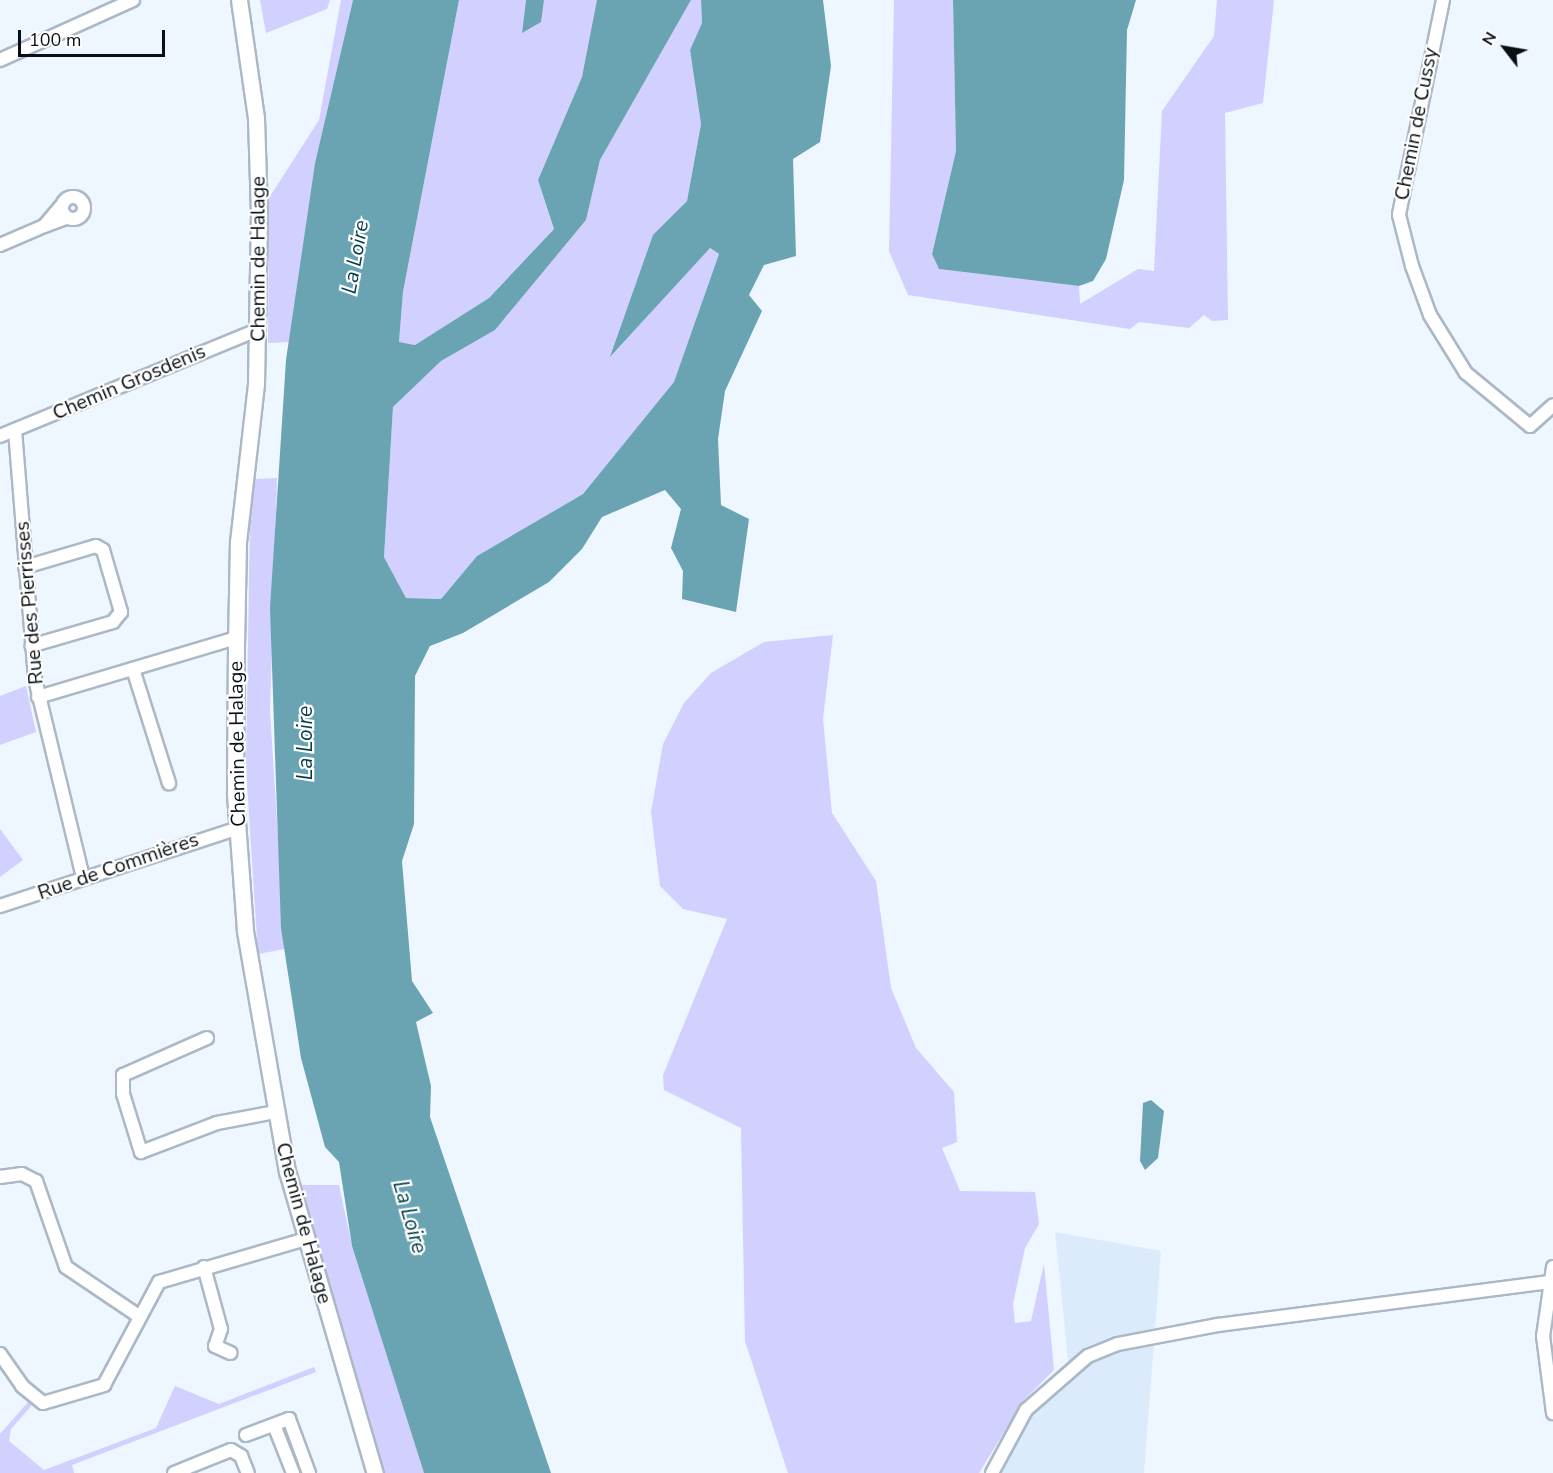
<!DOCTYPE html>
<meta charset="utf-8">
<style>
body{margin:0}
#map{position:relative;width:1553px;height:1473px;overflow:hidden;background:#eef6ff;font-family:"Nunito Sans",sans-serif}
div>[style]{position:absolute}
.built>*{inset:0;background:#dcebfb}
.green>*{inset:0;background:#d1d0fe}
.water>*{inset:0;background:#6aa4b2}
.roads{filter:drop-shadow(2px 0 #abb8c6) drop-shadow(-2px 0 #abb8c6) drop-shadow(0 2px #abb8c6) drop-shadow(0 -2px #abb8c6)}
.minor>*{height:12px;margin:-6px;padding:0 6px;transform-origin:6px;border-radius:6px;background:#fff}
.minor>.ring{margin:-6px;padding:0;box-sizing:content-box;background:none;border:12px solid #fff;border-radius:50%}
.major>*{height:15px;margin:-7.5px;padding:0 7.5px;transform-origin:7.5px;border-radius:7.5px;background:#fff}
span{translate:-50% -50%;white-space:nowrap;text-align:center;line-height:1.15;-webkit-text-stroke:4.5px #fff;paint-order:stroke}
.street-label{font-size:20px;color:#0a0f13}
.water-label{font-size:21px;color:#043e48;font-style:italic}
.north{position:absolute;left:1475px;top:18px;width:60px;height:60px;-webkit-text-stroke:4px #fff;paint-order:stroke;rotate:301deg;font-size:16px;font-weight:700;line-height:24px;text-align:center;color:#0a0f13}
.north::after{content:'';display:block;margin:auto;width:21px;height:27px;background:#0a0f13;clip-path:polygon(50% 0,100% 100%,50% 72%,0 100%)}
.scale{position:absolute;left:18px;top:30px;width:147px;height:27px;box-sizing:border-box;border:3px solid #0a0f13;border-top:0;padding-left:8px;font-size:18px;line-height:21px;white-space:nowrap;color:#0a0f13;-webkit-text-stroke:4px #fff;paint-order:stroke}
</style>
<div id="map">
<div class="built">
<div style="clip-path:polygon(1055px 1232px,1161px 1251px,1144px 1473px,984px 1473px,1069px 1369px)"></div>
</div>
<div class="green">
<div style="clip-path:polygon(260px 0,330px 0,327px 9px,266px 33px)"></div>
<div style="clip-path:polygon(341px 0,353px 0,315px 163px,289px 342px,268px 343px,269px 198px,319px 120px)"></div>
<div style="clip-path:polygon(459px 0,526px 0,522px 32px,540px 22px,544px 0,597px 0,597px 11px,582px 77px,538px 180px,554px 229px,489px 298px,415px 345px,399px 342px,403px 292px)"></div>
<div style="clip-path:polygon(691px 0,701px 0,702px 23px,690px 50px,701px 124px,687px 201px,653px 236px,612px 355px,709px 248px,719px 254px,674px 383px,583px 494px,477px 556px,441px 599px,406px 598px,384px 557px,393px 407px,441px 361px,495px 330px,586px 220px,600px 160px)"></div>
<div style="clip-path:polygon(894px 0,953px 0,956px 151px,932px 254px,939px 269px,1079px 286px,1080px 304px,1138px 269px,1154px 271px,1162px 111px,1214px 36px,1217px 0,1274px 0,1263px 103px,1225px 113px,1228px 320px,1212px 321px,1204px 315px,1189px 328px,1139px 322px,1130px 329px,908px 295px,889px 251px)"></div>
<div style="clip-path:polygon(277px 478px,270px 711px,285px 949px,258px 954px,246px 769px,250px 516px,255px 479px)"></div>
<div style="clip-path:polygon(833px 635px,823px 719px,832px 813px,876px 881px,891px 988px,916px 1048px,954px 1092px,957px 1142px,942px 1148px,960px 1191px,1035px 1192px,1039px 1224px,1025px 1248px,1013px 1304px,1015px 1323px,1031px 1321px,1044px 1264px,1054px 1370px,1023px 1401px,979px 1473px,788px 1473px,745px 1341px,741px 1128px,664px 1090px,663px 1075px,727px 919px,683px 909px,660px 886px,651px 812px,663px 744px,684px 703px,711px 673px,764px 642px)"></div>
<div style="clip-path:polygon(26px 686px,36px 732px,0 745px,0 696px)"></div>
<div style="clip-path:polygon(0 829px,23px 860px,0 877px)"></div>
<div style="clip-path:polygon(297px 1185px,339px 1185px,352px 1246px,424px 1473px,384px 1473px)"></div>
<div style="clip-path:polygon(314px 1367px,316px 1372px,72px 1465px,74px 1473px,0 1473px,0 1434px,28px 1402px,32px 1405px,11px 1429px,9px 1441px,44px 1470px,156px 1428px,175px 1386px,219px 1404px)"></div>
</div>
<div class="water">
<div style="clip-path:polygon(353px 0,459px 0,403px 292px,399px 342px,415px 345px,489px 298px,554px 229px,538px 180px,582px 77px,597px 0,691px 0,600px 160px,586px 220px,495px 330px,441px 361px,393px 407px,384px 557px,406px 598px,441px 599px,477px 556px,583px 494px,674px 382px,719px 254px,710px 248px,610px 357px,653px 235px,687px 201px,701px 124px,690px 50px,702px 23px,701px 0,823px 0,831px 66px,820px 142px,793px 159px,796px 256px,764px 265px,749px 295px,762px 311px,725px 391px,718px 439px,721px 505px,749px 519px,736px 612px,682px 599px,683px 571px,671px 548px,681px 509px,665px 490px,602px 517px,582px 549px,549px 582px,463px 633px,430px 646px,415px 676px,414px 824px,402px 861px,412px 981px,433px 1013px,416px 1022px,431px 1086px,430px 1117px,551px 1473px,424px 1473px,352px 1246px,339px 1162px,325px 1147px,301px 1058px,281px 928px,270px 608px,286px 360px,315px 163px)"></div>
<div style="clip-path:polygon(526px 0,544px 0,541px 22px,522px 33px)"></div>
<div style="clip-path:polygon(953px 0,1136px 0,1127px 30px,1124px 180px,1106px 259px,1093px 281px,1079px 286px,939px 269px,932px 254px,956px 151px)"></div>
<div style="clip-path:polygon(1151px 1100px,1164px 1111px,1158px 1158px,1145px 1170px,1140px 1161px,1143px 1103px)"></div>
</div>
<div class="roads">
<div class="minor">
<div style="left:1443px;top:0;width:219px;rotate:101.6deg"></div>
<div style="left:1399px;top:215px;width:53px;rotate:75.7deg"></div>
<div style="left:1412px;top:266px;width:52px;rotate:69.8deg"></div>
<div style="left:1430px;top:315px;width:68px;rotate:58.2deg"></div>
<div style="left:1466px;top:373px;width:83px;rotate:39.6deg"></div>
<div style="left:1530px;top:426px;width:31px;rotate:-42deg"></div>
<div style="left:0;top:60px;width:146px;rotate:-24.3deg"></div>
<div class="ring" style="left:62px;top:197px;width:10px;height:10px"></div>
<div style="left:61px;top:206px;width:26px;rotate:130deg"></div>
<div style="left:44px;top:226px;width:23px;rotate:-20deg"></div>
<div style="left:0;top:245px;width:48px;rotate:-23.4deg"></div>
<div style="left:15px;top:430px;width:250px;rotate:85.4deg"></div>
<div style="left:35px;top:679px;width:205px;rotate:76.4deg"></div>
<div style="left:0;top:436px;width:280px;rotate:-22.4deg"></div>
<div style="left:25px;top:567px;width:74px;rotate:-16.5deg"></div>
<div style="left:96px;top:546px;width:8px;rotate:30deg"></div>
<div style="left:103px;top:550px;width:65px;rotate:73.8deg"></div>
<div style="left:121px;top:612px;width:13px;rotate:129deg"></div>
<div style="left:113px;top:622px;width:85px;rotate:163.7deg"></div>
<div style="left:133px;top:669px;width:120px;rotate:72.5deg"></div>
<div style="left:38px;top:697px;width:207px;rotate:-16.6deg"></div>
<div style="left:0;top:906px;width:250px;rotate:-18.1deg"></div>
<div style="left:207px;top:1038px;width:92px;rotate:156.2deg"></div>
<div style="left:123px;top:1075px;width:19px;rotate:90deg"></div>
<div style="left:123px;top:1094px;width:61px;rotate:72.8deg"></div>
<div style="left:141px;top:1152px;width:81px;rotate:-20.9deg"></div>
<div style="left:217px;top:1123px;width:60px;rotate:-10.6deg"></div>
<div style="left:0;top:1177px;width:22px;rotate:-8deg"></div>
<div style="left:22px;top:1174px;width:16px;rotate:27deg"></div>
<div style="left:36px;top:1181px;width:91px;rotate:70.8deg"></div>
<div style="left:66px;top:1267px;width:89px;rotate:34deg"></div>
<div style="left:204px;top:1267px;width:64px;rotate:74.7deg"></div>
<div style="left:221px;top:1329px;width:18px;rotate:109deg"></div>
<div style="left:215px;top:1346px;width:17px;rotate:24deg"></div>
<div style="left:1553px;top:1267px;width:70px;rotate:98.2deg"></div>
<div style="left:1543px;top:1336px;width:78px;rotate:82.6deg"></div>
<div style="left:0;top:1354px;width:39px;rotate:55deg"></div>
<div style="left:22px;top:1386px;width:27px;rotate:39deg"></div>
<div style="left:43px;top:1403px;width:64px;rotate:-16.4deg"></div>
<div style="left:104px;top:1385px;width:117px;rotate:-61.9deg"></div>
<div style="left:159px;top:1282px;width:153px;rotate:-16.3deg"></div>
<div style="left:274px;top:1425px;width:52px;rotate:68.4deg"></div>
<div style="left:246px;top:1435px;width:46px;rotate:-20.4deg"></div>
<div style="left:289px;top:1419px;width:58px;rotate:69.7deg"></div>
<div style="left:174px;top:1473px;width:61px;rotate:-22deg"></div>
<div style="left:231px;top:1450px;width:12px;rotate:31deg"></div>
<div style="left:241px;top:1456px;width:18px;rotate:68deg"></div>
<div style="left:992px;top:1473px;width:72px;rotate:-61.6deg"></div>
<div style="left:1026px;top:1410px;width:82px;rotate:-41.1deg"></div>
<div style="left:1088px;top:1356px;width:32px;rotate:-22deg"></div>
<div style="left:1118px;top:1344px;width:102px;rotate:-10.8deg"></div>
<div style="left:1218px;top:1325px;width:336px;rotate:-7.4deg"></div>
</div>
<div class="major">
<div style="left:239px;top:0;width:119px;rotate:81.8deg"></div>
<div style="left:256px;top:118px;width:94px;rotate:88.2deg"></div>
<div style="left:259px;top:212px;width:172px;rotate:91deg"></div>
<div style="left:256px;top:384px;width:158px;rotate:96.5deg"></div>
<div style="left:238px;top:541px;width:104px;rotate:91.1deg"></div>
<div style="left:236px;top:645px;width:149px;rotate:90.4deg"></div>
<div style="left:235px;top:794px;width:137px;rotate:85.8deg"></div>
<div style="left:245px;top:931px;width:244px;rotate:80.1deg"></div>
<div style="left:287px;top:1171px;width:315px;rotate:73.8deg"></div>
</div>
</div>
<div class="street-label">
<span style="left:1416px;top:124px;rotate:-79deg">Chemin de Cussy</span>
<span style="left:258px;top:259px;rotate:-90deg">Chemin de Halage</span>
<span style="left:129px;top:382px;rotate:-23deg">Chemin Grosdenis</span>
<span style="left:29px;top:603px;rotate:-95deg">Rue des Pierrisses</span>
<span style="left:237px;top:744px;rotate:-91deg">Chemin de Halage</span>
<span style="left:118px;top:866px;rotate:-19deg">Rue de Commières</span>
<span style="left:304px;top:1223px;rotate:75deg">Chemin de Halage</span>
</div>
<div class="water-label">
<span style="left:355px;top:257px;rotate:-80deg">La Loire</span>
<span style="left:305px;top:743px;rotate:-90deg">La Loire</span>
<span style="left:410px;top:1217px;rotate:74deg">La Loire</span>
</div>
<div class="north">N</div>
<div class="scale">100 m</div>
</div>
